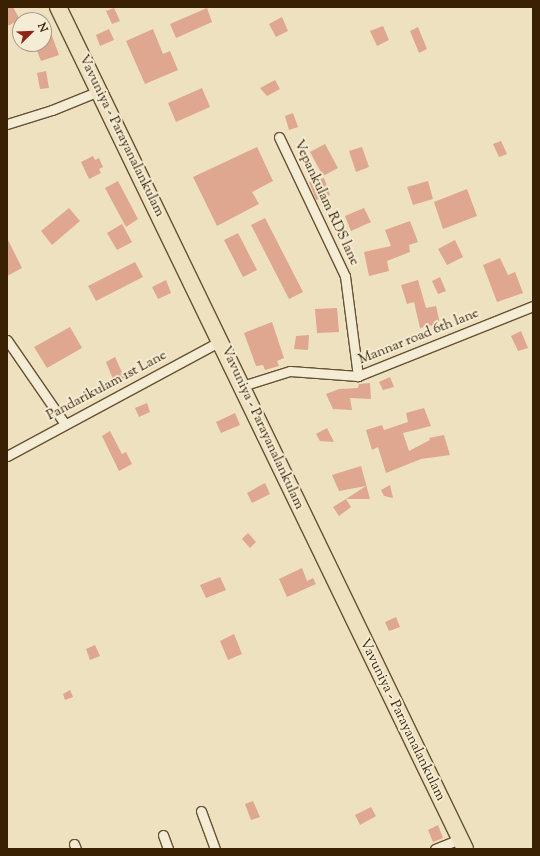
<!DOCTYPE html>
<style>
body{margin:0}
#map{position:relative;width:540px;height:856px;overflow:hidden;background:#eee1bf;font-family:"Sorts Mill Goudy",serif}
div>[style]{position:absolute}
.building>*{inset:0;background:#dfa690}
.roads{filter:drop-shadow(1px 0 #675132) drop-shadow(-1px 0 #675132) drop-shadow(0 1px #675132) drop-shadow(0 -1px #675132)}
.minor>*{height:9px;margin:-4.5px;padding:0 4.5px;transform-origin:4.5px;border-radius:4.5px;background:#f4ecd5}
.trunk>*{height:16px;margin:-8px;padding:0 8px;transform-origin:8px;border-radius:8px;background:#eee1bf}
span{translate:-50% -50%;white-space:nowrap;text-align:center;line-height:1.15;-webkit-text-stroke:4px #f4ecd5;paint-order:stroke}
.street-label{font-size:14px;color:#3a2103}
.frame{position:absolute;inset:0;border:8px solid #3a2103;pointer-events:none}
.north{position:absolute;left:12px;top:12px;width:40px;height:40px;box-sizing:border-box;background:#f4ecd5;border:1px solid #aa9b81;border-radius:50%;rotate:67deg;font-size:11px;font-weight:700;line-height:16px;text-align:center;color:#3a2103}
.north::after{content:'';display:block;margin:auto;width:14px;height:18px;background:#8f2418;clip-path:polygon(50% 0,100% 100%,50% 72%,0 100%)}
</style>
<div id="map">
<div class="building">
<div style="clip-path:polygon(7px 7px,13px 7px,20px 20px,7px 26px)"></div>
<div style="clip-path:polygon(114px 8px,120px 21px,112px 24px,106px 11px)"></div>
<div style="clip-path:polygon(207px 8px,212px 22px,176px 38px,170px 24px)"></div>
<div style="clip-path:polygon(45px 17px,59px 55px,41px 61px,36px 48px,44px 45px)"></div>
<div style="clip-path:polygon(282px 17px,288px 31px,276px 37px,269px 24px)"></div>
<div style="clip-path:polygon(383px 26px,389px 40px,377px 46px,370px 31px)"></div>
<div style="clip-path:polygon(418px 27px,427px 49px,419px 53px,410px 31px)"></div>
<div style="clip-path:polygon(109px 29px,114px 40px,100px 46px,96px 35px)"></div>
<div style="clip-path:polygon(153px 29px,163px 54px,170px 51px,178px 70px,145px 84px,126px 41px)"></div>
<div style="clip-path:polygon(46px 71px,49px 88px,40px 89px,37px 73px)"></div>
<div style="clip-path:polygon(275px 80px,280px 89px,267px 96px,260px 88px)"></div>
<div style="clip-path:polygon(202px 88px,210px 107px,176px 122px,168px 103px)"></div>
<div style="clip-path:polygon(293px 113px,298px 127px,289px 130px,285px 116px)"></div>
<div style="clip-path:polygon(501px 141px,507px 154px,499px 157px,493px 144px)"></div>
<div style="clip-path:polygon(325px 144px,338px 168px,323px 176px,310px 152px)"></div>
<div style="clip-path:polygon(257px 147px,273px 181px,252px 192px,259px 204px,217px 226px,193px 177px)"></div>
<div style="clip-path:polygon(362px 147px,369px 167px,356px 172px,349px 151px)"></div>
<div style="clip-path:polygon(93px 156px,95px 160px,99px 158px,103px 167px,99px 169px,101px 173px,89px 179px,81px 162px)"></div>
<div style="clip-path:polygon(324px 178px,330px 195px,316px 200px,309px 182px)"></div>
<div style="clip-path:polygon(118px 181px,138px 219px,126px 227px,105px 188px)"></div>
<div style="clip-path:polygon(428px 181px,433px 199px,413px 205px,407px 187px)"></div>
<div style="clip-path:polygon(467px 189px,477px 216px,443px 229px,434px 202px)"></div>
<div style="clip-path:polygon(69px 208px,80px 221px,52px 245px,41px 231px)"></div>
<div style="clip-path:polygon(364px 208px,371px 222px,351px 231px,345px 216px)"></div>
<div style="clip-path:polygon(265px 218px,303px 292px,289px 299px,251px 225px)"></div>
<div style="clip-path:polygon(410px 221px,418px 242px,409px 245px,410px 252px,387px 261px,389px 271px,369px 276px,364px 252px,391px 246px,385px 230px)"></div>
<div style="clip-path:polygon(122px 224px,132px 242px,117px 250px,107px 233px)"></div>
<div style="clip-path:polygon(238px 233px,257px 270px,243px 277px,224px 240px)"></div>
<div style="clip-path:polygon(7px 238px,22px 268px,7px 276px)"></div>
<div style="clip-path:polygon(455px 240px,463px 257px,447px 265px,438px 249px)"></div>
<div style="clip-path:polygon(500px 258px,508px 275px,515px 272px,523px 293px,497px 302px,483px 265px)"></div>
<div style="clip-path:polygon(135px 262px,143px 277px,96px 301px,88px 286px)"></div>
<div style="clip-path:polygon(440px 277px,446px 291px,438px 294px,432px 281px)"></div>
<div style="clip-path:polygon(166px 280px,171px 293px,158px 299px,152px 287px)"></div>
<div style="clip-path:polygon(418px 280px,426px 308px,436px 306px,440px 324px,420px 328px,414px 302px,407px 304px,401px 285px)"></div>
<div style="clip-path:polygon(337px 308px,339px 332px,317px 333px,315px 309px)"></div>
<div style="clip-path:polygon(272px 322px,284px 358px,277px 361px,279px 366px,265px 370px,263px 365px,256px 366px,244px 333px)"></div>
<div style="clip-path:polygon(70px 327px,82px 348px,47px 368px,34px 347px)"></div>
<div style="clip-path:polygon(521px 331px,528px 348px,518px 351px,511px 336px)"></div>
<div style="clip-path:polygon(309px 335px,308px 350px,294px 349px,296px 336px)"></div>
<div style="clip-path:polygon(115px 357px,125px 379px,115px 384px,106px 362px)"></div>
<div style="clip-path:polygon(390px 377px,394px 387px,383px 390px,379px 382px)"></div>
<div style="clip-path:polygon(370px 383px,371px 399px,350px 398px,352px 410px,333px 409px,326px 394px,339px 389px,358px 388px,359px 384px)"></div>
<div style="clip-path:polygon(147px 403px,150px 412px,139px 417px,135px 408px)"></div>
<div style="clip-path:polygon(424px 408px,431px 426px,403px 433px,409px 451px,430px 440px,429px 438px,444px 435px,450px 455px,421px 459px,386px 473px,378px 447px,372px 450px,366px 430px,382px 425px,384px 430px,408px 422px,406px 413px)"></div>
<div style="clip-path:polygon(235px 413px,240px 425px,221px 433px,216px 422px)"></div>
<div style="clip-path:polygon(327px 428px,334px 442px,320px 441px,316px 434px)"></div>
<div style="clip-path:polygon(110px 431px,122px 454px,126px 452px,132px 464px,119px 471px,102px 436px)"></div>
<div style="clip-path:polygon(361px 466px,370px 499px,346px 499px,366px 486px,339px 491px,332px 475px)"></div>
<div style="clip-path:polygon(265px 483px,270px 494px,252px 503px,247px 493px)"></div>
<div style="clip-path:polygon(390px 485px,393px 498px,384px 496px,381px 490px)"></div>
<div style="clip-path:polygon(346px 499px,351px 507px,339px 516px,333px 507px)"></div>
<div style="clip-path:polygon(248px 533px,256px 542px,250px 548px,242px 539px)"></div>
<div style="clip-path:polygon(302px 568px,307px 581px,313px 578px,316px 584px,287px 597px,279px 579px)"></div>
<div style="clip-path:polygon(220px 577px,226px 590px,206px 598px,200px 585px)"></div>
<div style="clip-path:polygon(396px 617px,400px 627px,389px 631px,385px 622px)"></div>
<div style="clip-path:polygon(234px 634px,242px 654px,228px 660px,220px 641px)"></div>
<div style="clip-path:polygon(95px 645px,100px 656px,90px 660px,86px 649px)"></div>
<div style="clip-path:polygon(70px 690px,73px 697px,65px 700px,63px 694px)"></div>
<div style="clip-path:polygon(253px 801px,260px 817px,251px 820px,245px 804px)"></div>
<div style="clip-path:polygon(371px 807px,376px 816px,360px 825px,355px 815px)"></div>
<div style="clip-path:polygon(438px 825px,443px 838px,433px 842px,428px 830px)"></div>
</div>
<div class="roads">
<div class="minor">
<div style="left:7px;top:124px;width:47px;rotate:-17.3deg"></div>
<div style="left:52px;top:110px;width:51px;rotate:-22deg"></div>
<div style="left:279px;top:137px;width:154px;rotate:64.6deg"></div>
<div style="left:345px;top:276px;width:101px;rotate:82.6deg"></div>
<div style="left:7px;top:340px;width:102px;rotate:55.4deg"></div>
<div style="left:242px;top:386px;width:50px;rotate:-17.4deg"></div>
<div style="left:290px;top:371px;width:68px;rotate:4.2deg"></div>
<div style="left:358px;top:376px;width:188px;rotate:-21.8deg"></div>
<div style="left:7px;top:456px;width:243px;rotate:-28.3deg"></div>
<div style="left:201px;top:811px;width:40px;rotate:69.8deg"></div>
<div style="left:163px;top:835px;width:15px;rotate:70deg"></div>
<div style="left:74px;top:844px;width:5px;rotate:68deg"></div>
<div style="left:435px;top:849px;width:27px;rotate:-22deg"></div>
</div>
<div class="trunk">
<div style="left:58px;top:7px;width:935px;rotate:64.2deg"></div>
</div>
</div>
<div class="street-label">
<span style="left:121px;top:136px;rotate:64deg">Vavuniya - Parayanalankulam</span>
<span style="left:326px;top:203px;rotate:65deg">Vepankulam RDS lane</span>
<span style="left:419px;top:337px;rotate:-22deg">Mannar road 6th lane</span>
<span style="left:107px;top:386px;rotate:-28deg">Pandarikulam 1st Lane</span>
<span style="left:262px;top:428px;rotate:65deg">Vavuniya - Parayanalankulam</span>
<span style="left:402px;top:720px;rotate:64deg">Vavuniya - Parayanalankulam</span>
</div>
<div class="frame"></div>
<div class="north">N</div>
</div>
